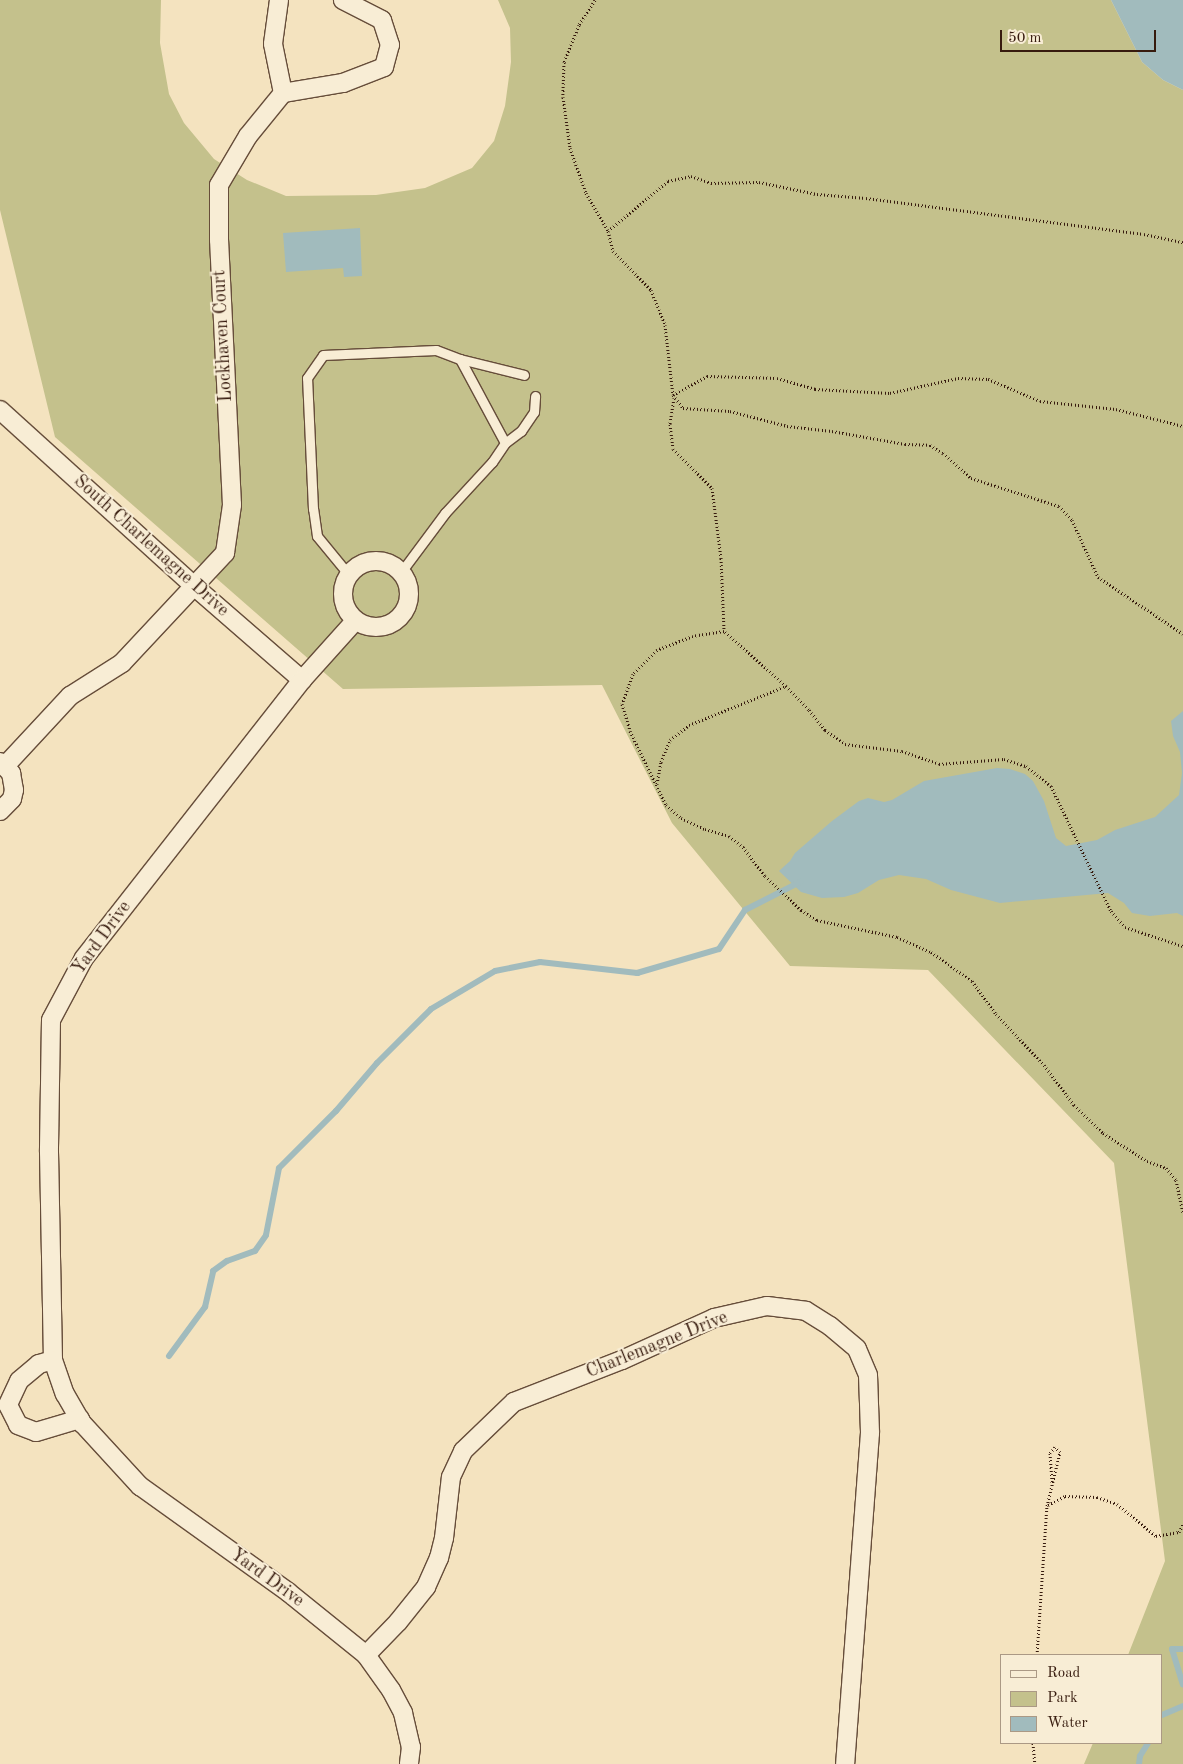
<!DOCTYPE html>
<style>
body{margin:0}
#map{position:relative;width:1183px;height:1764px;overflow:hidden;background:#f4e3bf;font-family:"Old Standard TT",serif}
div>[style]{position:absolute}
.green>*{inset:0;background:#c4c18c}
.water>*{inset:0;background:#a1bbbd}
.stream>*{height:6px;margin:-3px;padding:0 3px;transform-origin:3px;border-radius:3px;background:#a1bbbd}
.path>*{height:3px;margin-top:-1.5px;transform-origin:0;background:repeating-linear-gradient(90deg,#371b0e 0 1px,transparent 0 3.5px)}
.roads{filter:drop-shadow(1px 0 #664d3a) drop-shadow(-1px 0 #664d3a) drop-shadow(0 1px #664d3a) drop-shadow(0 -1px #664d3a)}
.service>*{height:9px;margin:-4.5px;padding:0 4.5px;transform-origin:4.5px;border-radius:4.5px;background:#f8edd5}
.minor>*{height:18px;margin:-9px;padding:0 9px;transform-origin:9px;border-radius:9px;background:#f8edd5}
.minor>.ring{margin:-9px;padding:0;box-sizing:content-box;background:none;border:18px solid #f8edd5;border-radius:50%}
span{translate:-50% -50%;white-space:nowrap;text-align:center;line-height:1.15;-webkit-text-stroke:4px #f8edd5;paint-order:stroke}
.street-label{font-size:18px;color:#371b0e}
.legend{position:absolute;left:1000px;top:1654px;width:162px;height:90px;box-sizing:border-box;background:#f8edd5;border:1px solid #ab9985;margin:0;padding:6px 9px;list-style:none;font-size:15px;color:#371b0e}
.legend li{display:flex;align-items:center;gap:10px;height:25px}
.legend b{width:25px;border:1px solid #ab9985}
.scale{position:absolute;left:1000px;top:30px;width:156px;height:22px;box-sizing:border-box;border:2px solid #371b0e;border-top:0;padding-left:6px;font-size:15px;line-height:18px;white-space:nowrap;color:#371b0e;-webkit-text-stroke:4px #f8edd5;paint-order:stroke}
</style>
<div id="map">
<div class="green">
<div style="clip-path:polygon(0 0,161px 0,160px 43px,169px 94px,184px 123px,214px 159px,247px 180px,286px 196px,376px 195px,425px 188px,472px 168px,494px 141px,505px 106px,511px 62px,510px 28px,498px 0,1111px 0,1142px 62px,1163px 80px,1183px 90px,1183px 1764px,1084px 1764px,1093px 1743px,1162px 1743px,1162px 1655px,1128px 1655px,1165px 1561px,1114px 1163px,928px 970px,790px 966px,672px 823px,602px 685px,343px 689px,55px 437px,0 210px)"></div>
</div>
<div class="water">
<div style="clip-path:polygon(1111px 0,1183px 0,1183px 90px,1163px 80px,1142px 62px)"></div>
<div style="clip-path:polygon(360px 228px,362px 276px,344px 277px,343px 268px,286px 272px,283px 233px)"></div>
<div style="clip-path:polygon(1183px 711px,1183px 916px,1177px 913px,1150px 916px,1132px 913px,1124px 903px,1108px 893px,1000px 903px,951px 890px,926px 879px,899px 875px,879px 880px,858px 893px,844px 897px,822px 898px,801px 892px,779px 871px,790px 861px,795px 853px,832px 821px,859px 801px,868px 798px,884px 802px,892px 800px,924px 781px,997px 768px,1010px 769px,1025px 774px,1033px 781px,1044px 801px,1056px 838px,1066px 846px,1097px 840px,1115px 830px,1155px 817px,1179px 795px,1182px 773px,1180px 752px,1173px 736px,1171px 721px)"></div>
</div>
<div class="stream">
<div style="left:169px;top:1356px;width:61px;rotate:-53.7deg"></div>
<div style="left:205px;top:1307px;width:37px;rotate:-77deg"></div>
<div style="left:213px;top:1271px;width:17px;rotate:-36deg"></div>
<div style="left:227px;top:1261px;width:30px;rotate:-20deg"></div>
<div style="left:255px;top:1251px;width:19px;rotate:-55deg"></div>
<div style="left:266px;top:1235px;width:68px;rotate:-79deg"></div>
<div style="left:279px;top:1168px;width:81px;rotate:-45deg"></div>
<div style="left:336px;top:1111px;width:63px;rotate:-49.5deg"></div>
<div style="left:377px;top:1063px;width:76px;rotate:-45deg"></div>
<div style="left:431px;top:1009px;width:74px;rotate:-30.7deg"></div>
<div style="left:495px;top:971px;width:46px;rotate:-11.3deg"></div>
<div style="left:540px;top:962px;width:98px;rotate:6.5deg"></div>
<div style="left:637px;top:973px;width:85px;rotate:-16.3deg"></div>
<div style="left:719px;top:949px;width:47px;rotate:-56.3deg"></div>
<div style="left:745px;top:910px;width:62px;rotate:-27deg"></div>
<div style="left:1183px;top:1649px;width:11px;rotate:180deg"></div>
<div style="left:1172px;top:1649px;width:37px;rotate:73deg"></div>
<div style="left:1162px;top:1715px;width:23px;rotate:-23deg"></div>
<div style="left:1139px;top:1764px;width:8px;rotate:-83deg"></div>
<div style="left:1140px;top:1756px;width:15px;rotate:-58deg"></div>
</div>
<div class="path">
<div style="left:595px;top:0;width:30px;rotate:123deg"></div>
<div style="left:579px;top:25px;width:40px;rotate:112deg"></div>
<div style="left:564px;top:62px;width:35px;rotate:92deg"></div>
<div style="left:563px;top:97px;width:51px;rotate:82.2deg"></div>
<div style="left:570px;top:148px;width:48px;rotate:70.4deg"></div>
<div style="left:586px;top:193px;width:44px;rotate:59.9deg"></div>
<div style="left:608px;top:231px;width:21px;rotate:76deg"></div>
<div style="left:613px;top:251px;width:54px;rotate:45.7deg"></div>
<div style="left:651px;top:290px;width:38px;rotate:68deg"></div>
<div style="left:665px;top:325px;width:70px;rotate:83.5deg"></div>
<div style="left:673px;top:395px;width:39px;rotate:-29deg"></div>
<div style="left:707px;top:376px;width:70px;rotate:1.6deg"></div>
<div style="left:777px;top:378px;width:40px;rotate:16deg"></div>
<div style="left:815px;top:389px;width:75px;rotate:3.1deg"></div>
<div style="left:890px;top:393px;width:70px;rotate:-12.4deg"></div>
<div style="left:958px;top:378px;width:30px;rotate:2deg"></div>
<div style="left:988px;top:379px;width:56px;rotate:22.9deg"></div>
<div style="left:1040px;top:401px;width:76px;rotate:6deg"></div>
<div style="left:1116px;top:409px;width:69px;rotate:14.2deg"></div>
<div style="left:608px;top:231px;width:78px;rotate:-39.8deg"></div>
<div style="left:668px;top:181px;width:24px;rotate:-12deg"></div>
<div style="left:691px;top:176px;width:21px;rotate:19deg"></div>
<div style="left:711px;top:183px;width:48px;rotate:-1.2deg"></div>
<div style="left:759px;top:182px;width:59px;rotate:11.7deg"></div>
<div style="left:817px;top:194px;width:49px;rotate:4.7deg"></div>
<div style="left:866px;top:198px;width:280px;rotate:7.4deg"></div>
<div style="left:1144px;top:234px;width:40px;rotate:12deg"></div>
<div style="left:673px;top:395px;width:16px;rotate:52deg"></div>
<div style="left:683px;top:408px;width:47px;rotate:3.7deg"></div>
<div style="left:730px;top:411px;width:59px;rotate:14.7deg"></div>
<div style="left:787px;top:426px;width:45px;rotate:6.3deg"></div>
<div style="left:832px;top:431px;width:74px;rotate:10.1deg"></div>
<div style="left:905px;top:444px;width:25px;rotate:2deg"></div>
<div style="left:930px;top:445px;width:15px;rotate:32deg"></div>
<div style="left:943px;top:453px;width:38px;rotate:42deg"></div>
<div style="left:971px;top:478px;width:92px;rotate:17.7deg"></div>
<div style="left:1059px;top:506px;width:19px;rotate:47deg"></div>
<div style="left:1072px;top:520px;width:63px;rotate:65.5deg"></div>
<div style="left:1098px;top:577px;width:102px;rotate:33.8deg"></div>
<div style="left:674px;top:398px;width:26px;rotate:99deg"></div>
<div style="left:670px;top:424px;width:25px;rotate:83deg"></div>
<div style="left:673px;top:449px;width:55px;rotate:45deg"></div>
<div style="left:712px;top:488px;width:71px;rotate:82.7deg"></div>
<div style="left:721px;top:558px;width:73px;rotate:87.6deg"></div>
<div style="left:786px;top:686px;width:33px;rotate:46deg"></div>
<div style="left:809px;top:710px;width:26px;rotate:51deg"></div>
<div style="left:825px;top:730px;width:24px;rotate:35deg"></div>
<div style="left:845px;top:744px;width:57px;rotate:7deg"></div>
<div style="left:902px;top:751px;width:39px;rotate:19deg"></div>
<div style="left:939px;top:764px;width:65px;rotate:-4.4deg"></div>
<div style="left:1004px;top:759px;width:23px;rotate:18deg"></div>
<div style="left:1026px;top:766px;width:32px;rotate:39deg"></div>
<div style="left:1051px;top:786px;width:139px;rotate:64.4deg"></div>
<div style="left:1111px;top:911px;width:21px;rotate:49deg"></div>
<div style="left:1125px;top:927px;width:61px;rotate:18.1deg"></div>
<div style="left:657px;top:784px;width:22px;rotate:-80deg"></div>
<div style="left:661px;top:762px;width:24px;rotate:-68deg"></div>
<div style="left:670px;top:740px;width:24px;rotate:-38deg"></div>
<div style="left:689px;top:725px;width:105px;rotate:-21.9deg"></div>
<div style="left:786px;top:686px;width:83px;rotate:-138.4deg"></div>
<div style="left:724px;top:631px;width:31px;rotate:171deg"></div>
<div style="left:693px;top:636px;width:39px;rotate:159deg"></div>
<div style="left:657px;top:650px;width:34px;rotate:135deg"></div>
<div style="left:633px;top:674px;width:32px;rotate:110deg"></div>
<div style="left:622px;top:704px;width:28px;rotate:73deg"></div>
<div style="left:630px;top:731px;width:82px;rotate:64.1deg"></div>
<div style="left:666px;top:805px;width:20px;rotate:41deg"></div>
<div style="left:681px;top:818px;width:26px;rotate:25deg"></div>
<div style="left:705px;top:829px;width:25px;rotate:16deg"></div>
<div style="left:729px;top:836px;width:18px;rotate:38deg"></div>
<div style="left:743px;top:847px;width:36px;rotate:53deg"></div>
<div style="left:765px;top:876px;width:50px;rotate:43.4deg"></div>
<div style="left:801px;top:910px;width:19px;rotate:32deg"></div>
<div style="left:817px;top:920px;width:82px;rotate:12deg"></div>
<div style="left:897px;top:937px;width:37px;rotate:24deg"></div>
<div style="left:931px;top:952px;width:50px;rotate:35.3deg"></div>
<div style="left:972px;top:981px;width:41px;rotate:54deg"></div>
<div style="left:996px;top:1014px;width:70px;rotate:46.7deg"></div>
<div style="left:1044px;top:1065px;width:50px;rotate:53.1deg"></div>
<div style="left:1074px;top:1105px;width:40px;rotate:44deg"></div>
<div style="left:1103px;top:1133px;width:52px;rotate:32.5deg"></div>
<div style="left:1147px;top:1161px;width:20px;rotate:20deg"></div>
<div style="left:1166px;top:1168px;width:16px;rotate:50deg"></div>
<div style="left:1176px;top:1180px;width:35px;rotate:78deg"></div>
<div style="left:1048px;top:1505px;width:19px;rotate:-28deg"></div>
<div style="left:1065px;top:1496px;width:32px;rotate:2deg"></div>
<div style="left:1097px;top:1497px;width:21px;rotate:19deg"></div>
<div style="left:1117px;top:1504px;width:50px;rotate:39.4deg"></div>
<div style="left:1156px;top:1536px;width:23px;rotate:-10deg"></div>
<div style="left:1179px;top:1532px;width:9px;rotate:-63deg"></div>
<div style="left:1037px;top:1655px;width:149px;rotate:-86.2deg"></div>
<div style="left:1047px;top:1506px;width:56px;rotate:-76.5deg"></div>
<div style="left:1060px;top:1452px;width:7px;rotate:-135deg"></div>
<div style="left:1055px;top:1447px;width:8px;rotate:130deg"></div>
<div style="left:1050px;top:1453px;width:31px;rotate:86deg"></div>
<div style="left:1033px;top:1743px;width:21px;rotate:85deg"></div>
</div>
<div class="roads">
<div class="service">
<div style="left:460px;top:359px;width:66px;rotate:14deg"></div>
<div style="left:505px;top:443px;width:20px;rotate:-37deg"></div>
<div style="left:521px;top:431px;width:23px;rotate:-56deg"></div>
<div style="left:534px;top:412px;width:16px;rotate:-86deg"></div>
<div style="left:349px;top:575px;width:50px;rotate:-129.4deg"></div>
<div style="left:317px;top:536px;width:27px;rotate:-98deg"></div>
<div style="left:313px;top:509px;width:131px;rotate:-92.6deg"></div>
<div style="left:307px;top:378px;width:28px;rotate:-55deg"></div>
<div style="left:323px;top:355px;width:113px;rotate:-2.5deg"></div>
<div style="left:436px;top:350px;width:26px;rotate:21deg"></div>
<div style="left:460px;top:359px;width:95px;rotate:61.8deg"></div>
<div style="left:505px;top:443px;width:23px;rotate:124deg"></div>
<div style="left:492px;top:462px;width:69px;rotate:132.7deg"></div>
<div style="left:445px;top:513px;width:74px;rotate:126.7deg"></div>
</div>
<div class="minor">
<div style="left:279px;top:0;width:44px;rotate:97.8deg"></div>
<div style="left:273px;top:44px;width:50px;rotate:78.5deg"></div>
<div style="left:0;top:410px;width:263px;rotate:42.2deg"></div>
<div style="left:195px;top:587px;width:142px;rotate:41deg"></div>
<div class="ring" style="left:343px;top:561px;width:48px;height:48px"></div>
<div style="left:355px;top:621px;width:79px;rotate:131.9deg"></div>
<div style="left:302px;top:680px;width:353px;rotate:128.1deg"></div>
<div style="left:84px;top:958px;width:70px;rotate:118deg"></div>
<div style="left:51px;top:1020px;width:132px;rotate:90.9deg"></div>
<div style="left:49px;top:1152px;width:208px;rotate:88.9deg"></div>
<div style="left:53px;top:1360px;width:36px;rotate:71deg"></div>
<div style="left:65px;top:1394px;width:34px;rotate:60deg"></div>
<div style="left:82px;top:1423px;width:86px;rotate:47.4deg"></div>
<div style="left:140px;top:1486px;width:182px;rotate:35.6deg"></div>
<div style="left:288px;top:1592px;width:100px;rotate:38.9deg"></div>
<div style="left:366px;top:1655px;width:43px;rotate:54.5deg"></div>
<div style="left:391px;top:1690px;width:26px;rotate:62deg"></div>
<div style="left:403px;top:1713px;width:35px;rotate:77deg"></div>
<div style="left:411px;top:1747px;width:17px;rotate:97deg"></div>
<div style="left:0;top:762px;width:16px;rotate:45deg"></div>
<div style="left:11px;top:773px;width:17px;rotate:80deg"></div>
<div style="left:14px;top:790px;width:9px;rotate:103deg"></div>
<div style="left:12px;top:799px;width:17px;rotate:135deg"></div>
<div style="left:5px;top:766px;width:96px;rotate:-47.1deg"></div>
<div style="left:70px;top:696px;width:62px;rotate:-32.4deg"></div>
<div style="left:122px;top:663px;width:151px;rotate:-46.9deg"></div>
<div style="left:225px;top:553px;width:49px;rotate:-81.7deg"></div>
<div style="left:232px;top:505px;width:265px;rotate:-92.8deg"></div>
<div style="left:219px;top:240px;width:55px;rotate:-90deg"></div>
<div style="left:219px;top:185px;width:57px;rotate:-59.4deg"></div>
<div style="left:248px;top:136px;width:55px;rotate:-50.9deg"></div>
<div style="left:283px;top:93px;width:61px;rotate:-9.5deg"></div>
<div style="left:343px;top:83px;width:44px;rotate:-21.3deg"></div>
<div style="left:384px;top:67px;width:23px;rotate:-75deg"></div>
<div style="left:390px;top:45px;width:26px;rotate:-108deg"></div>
<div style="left:382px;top:20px;width:44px;rotate:-152.9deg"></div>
<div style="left:53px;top:1360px;width:15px;rotate:164deg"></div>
<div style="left:39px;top:1364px;width:26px;rotate:140deg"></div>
<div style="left:19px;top:1381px;width:26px;rotate:115deg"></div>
<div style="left:8px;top:1405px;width:22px;rotate:63deg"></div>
<div style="left:18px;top:1425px;width:19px;rotate:21deg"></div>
<div style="left:36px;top:1432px;width:46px;rotate:-16.5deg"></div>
<div style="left:366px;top:1655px;width:46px;rotate:-45.9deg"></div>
<div style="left:398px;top:1622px;width:45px;rotate:-51.3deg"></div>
<div style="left:426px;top:1587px;width:32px;rotate:-66deg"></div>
<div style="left:439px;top:1558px;width:21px;rotate:-76deg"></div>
<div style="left:444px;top:1538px;width:61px;rotate:-83.5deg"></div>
<div style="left:451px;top:1477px;width:29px;rotate:-65deg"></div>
<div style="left:463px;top:1451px;width:71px;rotate:-43.9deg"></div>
<div style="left:514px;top:1402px;width:116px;rotate:-21.3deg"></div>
<div style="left:622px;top:1360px;width:101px;rotate:-24.5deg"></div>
<div style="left:714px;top:1318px;width:54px;rotate:-12.8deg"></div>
<div style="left:767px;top:1306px;width:39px;rotate:7deg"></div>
<div style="left:806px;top:1311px;width:28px;rotate:32deg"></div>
<div style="left:830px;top:1326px;width:35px;rotate:40deg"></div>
<div style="left:857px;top:1349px;width:28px;rotate:67deg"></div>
<div style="left:868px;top:1375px;width:58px;rotate:88deg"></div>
<div style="left:870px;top:1433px;width:332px;rotate:94.3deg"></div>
</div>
</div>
<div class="street-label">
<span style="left:223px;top:336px;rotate:-93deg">Lockhaven Court</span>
<span style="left:151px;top:546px;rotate:42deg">South Charlemagne Drive</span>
<span style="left:102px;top:938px;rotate:-54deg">Yard Drive</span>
<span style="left:657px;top:1345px;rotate:-22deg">Charlemagne Drive</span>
<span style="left:267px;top:1578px;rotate:36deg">Yard Drive</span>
</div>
<ul class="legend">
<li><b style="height:6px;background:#f8edd5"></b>Road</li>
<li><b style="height:14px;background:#c4c18c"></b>Park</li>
<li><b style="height:14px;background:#a1bbbd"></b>Water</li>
</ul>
<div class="scale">50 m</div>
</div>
